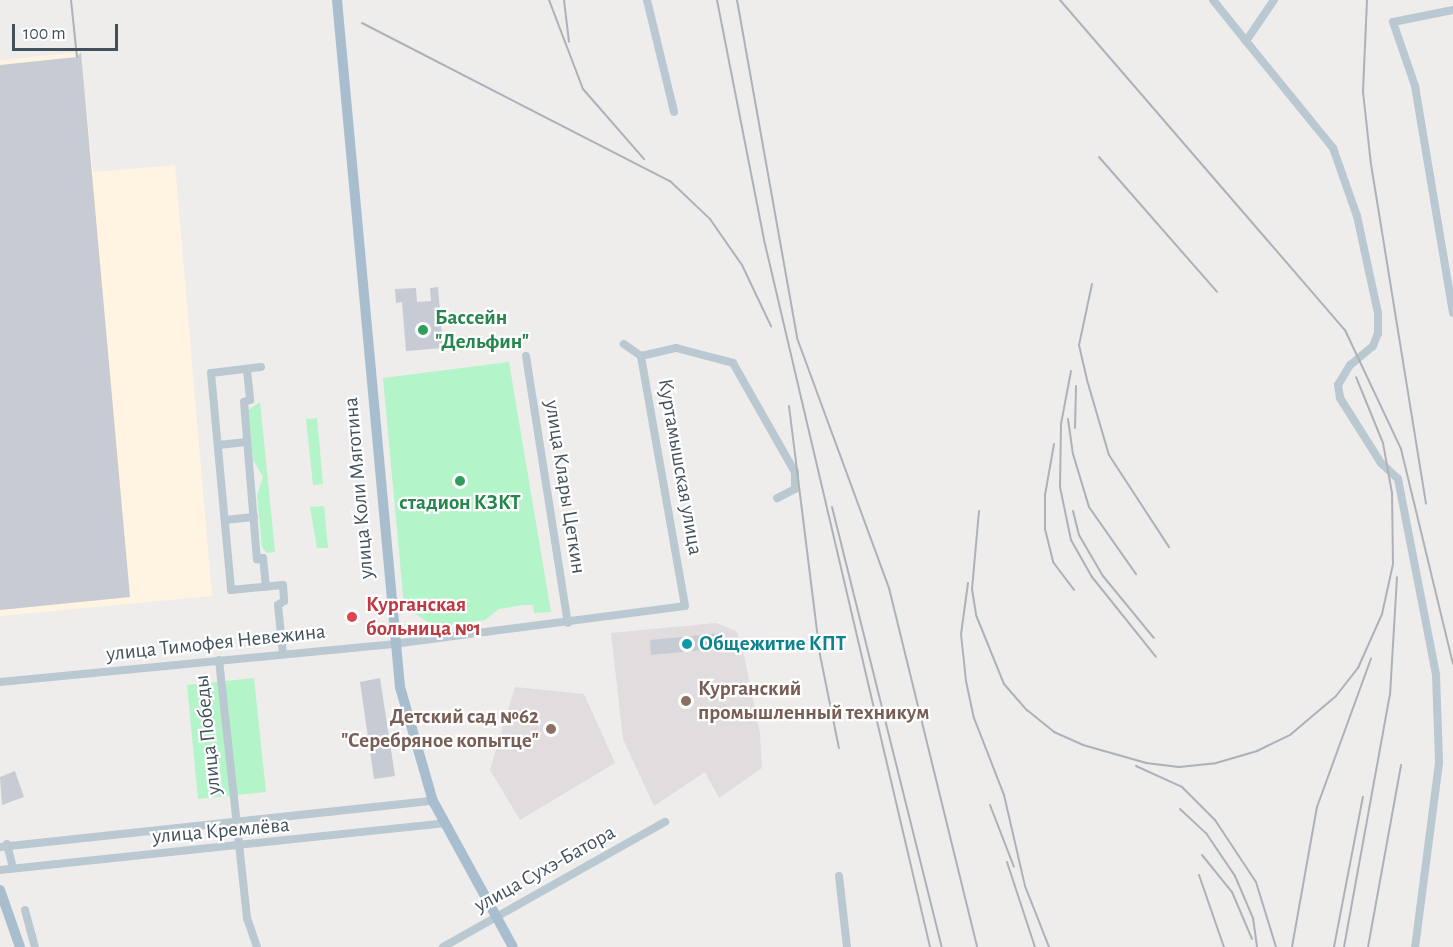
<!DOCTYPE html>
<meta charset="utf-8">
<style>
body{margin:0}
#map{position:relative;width:1453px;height:947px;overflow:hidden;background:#efecec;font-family:"Alegreya Sans",sans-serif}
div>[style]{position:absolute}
.commercial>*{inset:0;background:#fef4e1}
.education>*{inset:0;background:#e1ddde}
.green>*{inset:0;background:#b4f4c9}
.building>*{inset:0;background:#c7cbd3}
.minor>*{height:8px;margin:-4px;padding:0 4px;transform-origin:4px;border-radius:4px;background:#bac8d1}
.major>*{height:10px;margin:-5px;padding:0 5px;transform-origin:5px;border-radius:5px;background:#a8becf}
.rail>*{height:2px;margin:-1px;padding:0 1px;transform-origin:1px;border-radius:1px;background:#adb2b8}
.dots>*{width:16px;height:16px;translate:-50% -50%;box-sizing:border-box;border:3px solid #fff;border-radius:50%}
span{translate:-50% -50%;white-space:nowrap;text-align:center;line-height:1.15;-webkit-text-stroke:4.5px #fff;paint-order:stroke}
.leisure-label{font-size:21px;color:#27864d;font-weight:700}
.left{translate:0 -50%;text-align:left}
.street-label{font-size:21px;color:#42515c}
.health-label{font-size:21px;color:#be3a42;font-weight:700}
.culture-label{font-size:21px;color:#0d838f;font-weight:700}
.education-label{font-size:21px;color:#785e54;font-weight:700}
.right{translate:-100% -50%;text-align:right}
.scale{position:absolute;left:12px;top:24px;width:106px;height:27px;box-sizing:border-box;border:3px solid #42515c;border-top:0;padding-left:8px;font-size:18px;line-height:21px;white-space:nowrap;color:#42515c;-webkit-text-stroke:4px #fff;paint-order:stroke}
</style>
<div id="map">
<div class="commercial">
<div style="clip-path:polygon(81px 52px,93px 172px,175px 165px,212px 596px,0 616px,0 60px)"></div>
</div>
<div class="education">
<div style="clip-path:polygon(716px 623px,736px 631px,741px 641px,760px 733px,762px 768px,719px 798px,705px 772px,654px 806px,623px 739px,611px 633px)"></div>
<div style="clip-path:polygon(515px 687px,584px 694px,615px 763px,520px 820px,490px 770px)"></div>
</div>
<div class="green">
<div style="clip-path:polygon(509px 362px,551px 612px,534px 613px,533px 605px,523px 605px,499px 609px,485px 620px,433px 626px,404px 606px,383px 378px)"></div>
<div style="clip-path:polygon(260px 402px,275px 552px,267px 553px,262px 547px,257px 496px,263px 477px,253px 460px,248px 410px)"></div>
<div style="clip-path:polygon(317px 418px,323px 484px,313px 485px,306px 419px)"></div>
<div style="clip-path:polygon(324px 506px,328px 548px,317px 548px,310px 507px)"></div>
<div style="clip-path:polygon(254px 678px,266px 792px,198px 799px,187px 685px)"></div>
</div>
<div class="building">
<div style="clip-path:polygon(81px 52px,130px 597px,0 610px,0 65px,77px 57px)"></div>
<div style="clip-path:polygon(438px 287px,443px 348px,406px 351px,402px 302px,396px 303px,395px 289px,416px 288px,417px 302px,431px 301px,430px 288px)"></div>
<div style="clip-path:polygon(723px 633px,724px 648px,651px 655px,650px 640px)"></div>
<div style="clip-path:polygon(380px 678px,395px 776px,374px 779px,360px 682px)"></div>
<div style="clip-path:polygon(15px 771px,24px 797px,2px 805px,0 777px)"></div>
</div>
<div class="minor">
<div style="left:647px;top:0;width:115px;rotate:76.4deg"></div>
<div style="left:1213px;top:0;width:53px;rotate:51.2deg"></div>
<div style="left:1274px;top:0;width:50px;rotate:124.3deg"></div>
<div style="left:1246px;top:41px;width:138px;rotate:50.9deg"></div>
<div style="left:1333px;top:148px;width:72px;rotate:70.6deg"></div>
<div style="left:1357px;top:216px;width:99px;rotate:77.8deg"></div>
<div style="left:1378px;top:313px;width:20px;rotate:90deg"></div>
<div style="left:1378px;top:333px;width:14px;rotate:111deg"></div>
<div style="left:1373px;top:346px;width:30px;rotate:140deg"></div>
<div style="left:1350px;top:365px;width:23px;rotate:121deg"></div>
<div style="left:1338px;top:385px;width:13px;rotate:81deg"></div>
<div style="left:1340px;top:398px;width:77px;rotate:57.8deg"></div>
<div style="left:1381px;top:463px;width:23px;rotate:43deg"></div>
<div style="left:1398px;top:479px;width:200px;rotate:79deg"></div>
<div style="left:1436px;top:675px;width:88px;rotate:88deg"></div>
<div style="left:1439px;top:763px;width:186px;rotate:97.4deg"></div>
<div style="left:1453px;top:10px;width:61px;rotate:168.7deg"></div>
<div style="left:1393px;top:22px;width:68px;rotate:71deg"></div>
<div style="left:1415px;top:86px;width:230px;rotate:80.5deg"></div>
<div style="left:526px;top:356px;width:270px;rotate:81.1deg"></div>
<div style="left:641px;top:356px;width:36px;rotate:-13deg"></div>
<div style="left:676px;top:348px;width:59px;rotate:14.7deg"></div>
<div style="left:733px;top:363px;width:125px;rotate:60.4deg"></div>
<div style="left:795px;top:472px;width:17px;rotate:90deg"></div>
<div style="left:795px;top:489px;width:20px;rotate:153deg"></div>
<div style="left:261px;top:367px;width:50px;rotate:173.2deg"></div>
<div style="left:211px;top:373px;width:218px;rotate:84.7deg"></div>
<div style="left:231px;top:590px;width:52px;rotate:-5.5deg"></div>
<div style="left:283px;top:585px;width:16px;rotate:86deg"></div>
<div style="left:284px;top:601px;width:7px;rotate:146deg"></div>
<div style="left:278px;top:605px;width:49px;rotate:84.2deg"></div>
<div style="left:247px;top:370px;width:30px;rotate:84deg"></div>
<div style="left:250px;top:400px;width:6px;rotate:162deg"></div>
<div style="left:244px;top:402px;width:158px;rotate:85.3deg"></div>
<div style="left:257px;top:559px;width:6px;rotate:-9deg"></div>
<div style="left:263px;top:558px;width:29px;rotate:84deg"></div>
<div style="left:218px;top:445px;width:29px;rotate:-6deg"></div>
<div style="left:225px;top:520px;width:29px;rotate:-6deg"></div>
<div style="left:219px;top:660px;width:260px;rotate:83.8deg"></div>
<div style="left:247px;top:918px;width:31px;rotate:71deg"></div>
<div style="left:0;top:682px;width:395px;rotate:-5.5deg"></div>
<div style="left:393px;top:644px;width:294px;rotate:-7.4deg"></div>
<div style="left:685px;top:606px;width:254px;rotate:-100deg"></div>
<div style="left:641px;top:356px;width:21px;rotate:-145deg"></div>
<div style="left:7px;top:844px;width:25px;rotate:76deg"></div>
<div style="left:0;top:847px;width:435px;rotate:-6.1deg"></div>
<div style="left:0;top:870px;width:446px;rotate:-6deg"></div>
<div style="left:839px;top:876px;width:71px;rotate:83.6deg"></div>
<div style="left:25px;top:910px;width:38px;rotate:75deg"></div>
<div style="left:443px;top:947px;width:255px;rotate:-29.4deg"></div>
</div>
<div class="major">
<div style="left:337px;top:0;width:690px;rotate:84.76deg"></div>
<div style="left:400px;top:687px;width:119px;rotate:73.9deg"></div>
<div style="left:433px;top:801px;width:166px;rotate:61.3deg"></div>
<div style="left:0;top:890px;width:60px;rotate:70.7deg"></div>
</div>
<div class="rail">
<div style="left:71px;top:0;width:57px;rotate:84deg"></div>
<div style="left:549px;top:0;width:95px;rotate:69.1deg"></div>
<div style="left:583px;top:89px;width:93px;rotate:48.9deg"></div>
<div style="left:564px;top:0;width:42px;rotate:83.2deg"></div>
<div style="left:717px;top:0;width:249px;rotate:78.9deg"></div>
<div style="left:765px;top:244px;width:722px;rotate:76.79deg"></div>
<div style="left:737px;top:0;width:343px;rotate:79.9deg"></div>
<div style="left:797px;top:338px;width:266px;rotate:69.8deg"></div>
<div style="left:889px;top:588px;width:370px;rotate:76.2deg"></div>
<div style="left:1060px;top:0;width:436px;rotate:49.2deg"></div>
<div style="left:1345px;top:330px;width:132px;rotate:64.8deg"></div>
<div style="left:1401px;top:449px;width:221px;rotate:76.4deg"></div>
<div style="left:1367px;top:0;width:92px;rotate:92.5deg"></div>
<div style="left:1363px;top:92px;width:72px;rotate:83.7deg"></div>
<div style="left:1371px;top:164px;width:344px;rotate:80.8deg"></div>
<div style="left:362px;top:23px;width:346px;rotate:27.2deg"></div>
<div style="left:670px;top:181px;width:55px;rotate:43.5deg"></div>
<div style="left:710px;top:219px;width:56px;rotate:55.2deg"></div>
<div style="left:742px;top:265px;width:68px;rotate:64.6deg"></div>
<div style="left:1099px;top:157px;width:179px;rotate:48.8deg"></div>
<div style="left:1092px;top:284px;width:62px;rotate:102deg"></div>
<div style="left:1079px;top:345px;width:36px;rotate:77deg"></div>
<div style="left:1087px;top:380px;width:78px;rotate:73.7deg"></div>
<div style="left:1109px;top:455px;width:110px;rotate:56.9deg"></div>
<div style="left:1071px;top:371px;width:54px;rotate:100.7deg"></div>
<div style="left:1061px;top:424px;width:63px;rotate:90.9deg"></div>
<div style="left:1060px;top:487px;width:54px;rotate:78.3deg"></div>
<div style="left:1071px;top:540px;width:43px;rotate:60.4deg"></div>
<div style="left:1092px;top:577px;width:102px;rotate:51.3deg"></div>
<div style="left:789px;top:406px;width:251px;rotate:82.9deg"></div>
<div style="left:820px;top:655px;width:95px;rotate:78.5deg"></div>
<div style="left:1068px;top:419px;width:35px;rotate:82deg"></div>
<div style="left:1073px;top:454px;width:55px;rotate:73.2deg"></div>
<div style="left:1089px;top:507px;width:82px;rotate:55deg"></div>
<div style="left:1075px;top:428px;width:42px;rotate:-88.6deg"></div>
<div style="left:1054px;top:444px;width:52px;rotate:100deg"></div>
<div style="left:1045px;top:495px;width:34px;rotate:90deg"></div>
<div style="left:1045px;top:529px;width:34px;rotate:76deg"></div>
<div style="left:1053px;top:562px;width:35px;rotate:53deg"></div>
<div style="left:832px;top:507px;width:454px;rotate:76deg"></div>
<div style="left:979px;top:511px;width:78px;rotate:95.1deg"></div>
<div style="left:972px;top:589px;width:26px;rotate:81deg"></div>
<div style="left:976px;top:615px;width:74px;rotate:67.9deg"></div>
<div style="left:1004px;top:684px;width:35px;rotate:49deg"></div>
<div style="left:1027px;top:710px;width:35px;rotate:39deg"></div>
<div style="left:1054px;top:732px;width:32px;rotate:24deg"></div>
<div style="left:1083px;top:745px;width:66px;rotate:15.9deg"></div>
<div style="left:1146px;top:763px;width:33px;rotate:7deg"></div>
<div style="left:1179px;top:767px;width:37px;rotate:-6deg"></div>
<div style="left:1216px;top:763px;width:43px;rotate:-16.3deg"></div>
<div style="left:1257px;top:751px;width:37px;rotate:-26deg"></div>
<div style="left:1290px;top:735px;width:60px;rotate:-40.3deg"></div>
<div style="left:1336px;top:696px;width:36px;rotate:-52deg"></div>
<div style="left:1358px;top:668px;width:59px;rotate:-66deg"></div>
<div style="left:1382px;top:614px;width:51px;rotate:-77.6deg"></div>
<div style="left:1393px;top:564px;width:71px;rotate:-90.8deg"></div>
<div style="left:1392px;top:493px;width:51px;rotate:-100.2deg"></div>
<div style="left:1383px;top:443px;width:71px;rotate:-112.2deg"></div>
<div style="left:1073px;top:511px;width:25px;rotate:76deg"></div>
<div style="left:1079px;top:535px;width:48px;rotate:59.7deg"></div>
<div style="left:1103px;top:576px;width:80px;rotate:50.6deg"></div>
<div style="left:968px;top:583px;width:51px;rotate:97.8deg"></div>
<div style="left:961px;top:634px;width:47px;rotate:83.9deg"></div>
<div style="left:966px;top:681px;width:38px;rotate:78deg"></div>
<div style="left:974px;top:718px;width:83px;rotate:68.7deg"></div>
<div style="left:1004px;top:795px;width:93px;rotate:77deg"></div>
<div style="left:1025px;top:886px;width:66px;rotate:68.5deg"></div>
<div style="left:1136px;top:766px;width:51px;rotate:24.5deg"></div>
<div style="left:1182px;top:787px;width:47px;rotate:45deg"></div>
<div style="left:1215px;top:820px;width:74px;rotate:56.5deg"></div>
<div style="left:1256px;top:882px;width:68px;rotate:72.9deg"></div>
<div style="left:990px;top:805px;width:66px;rotate:68.8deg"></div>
<div style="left:1180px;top:809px;width:35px;rotate:43deg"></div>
<div style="left:1206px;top:833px;width:52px;rotate:56deg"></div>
<div style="left:1235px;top:876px;width:46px;rotate:66.8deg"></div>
<div style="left:1253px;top:918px;width:29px;rotate:82deg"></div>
<div style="left:1202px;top:855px;width:48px;rotate:51deg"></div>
<div style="left:1232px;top:892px;width:51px;rotate:66.9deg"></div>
<div style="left:1007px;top:862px;width:89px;rotate:71.8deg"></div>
<div style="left:1199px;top:875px;width:76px;rotate:70.9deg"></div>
<div style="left:1292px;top:947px;width:142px;rotate:-79.9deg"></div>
<div style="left:1317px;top:807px;width:158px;rotate:-70deg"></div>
<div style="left:1334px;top:947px;width:153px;rotate:-79.1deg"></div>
<div style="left:1344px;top:947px;width:256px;rotate:-79.7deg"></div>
<div style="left:1390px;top:695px;width:118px;rotate:-86.6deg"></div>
<div style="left:1368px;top:947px;width:185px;rotate:-79.7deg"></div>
</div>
<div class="dots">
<div style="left:423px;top:330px;background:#2e9e5b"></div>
<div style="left:460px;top:481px;background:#2e9e5b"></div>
<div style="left:352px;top:617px;background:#e0444e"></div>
<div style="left:687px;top:644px;background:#0f9aa8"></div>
<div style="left:686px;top:701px;background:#8d6e63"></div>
<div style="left:551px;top:729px;background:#8d6e63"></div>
</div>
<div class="leisure-label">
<span class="left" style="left:435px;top:330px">Бассейн<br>"Дельфин"</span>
<span style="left:460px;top:503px">стадион КЗКТ</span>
</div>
<div class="street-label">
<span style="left:680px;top:467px;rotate:80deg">Куртамышская улица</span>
<span style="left:565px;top:487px;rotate:81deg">улица Клары Цеткин</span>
<span style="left:359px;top:488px;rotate:-95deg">улица Коли Мяготина</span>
<span style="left:216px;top:643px;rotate:-6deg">улица Тимофея Невежина</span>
<span style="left:208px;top:735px;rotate:-96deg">улица Победы</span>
<span style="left:221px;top:831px;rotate:-5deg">улица Кремлёва</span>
<span style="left:545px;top:869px;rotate:-29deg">улица Сухэ-Батора</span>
</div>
<div class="health-label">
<span class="left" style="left:366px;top:617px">Курганская<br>больница №1</span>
</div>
<div class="culture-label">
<span class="left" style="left:699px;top:644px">Общежитие КПТ</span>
</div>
<div class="education-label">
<span class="left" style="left:698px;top:701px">Курганский<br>промышленный техникум</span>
<span class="right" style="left:539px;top:729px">Детский сад №62<br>"Серебряное копытце"</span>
</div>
<div class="scale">100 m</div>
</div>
